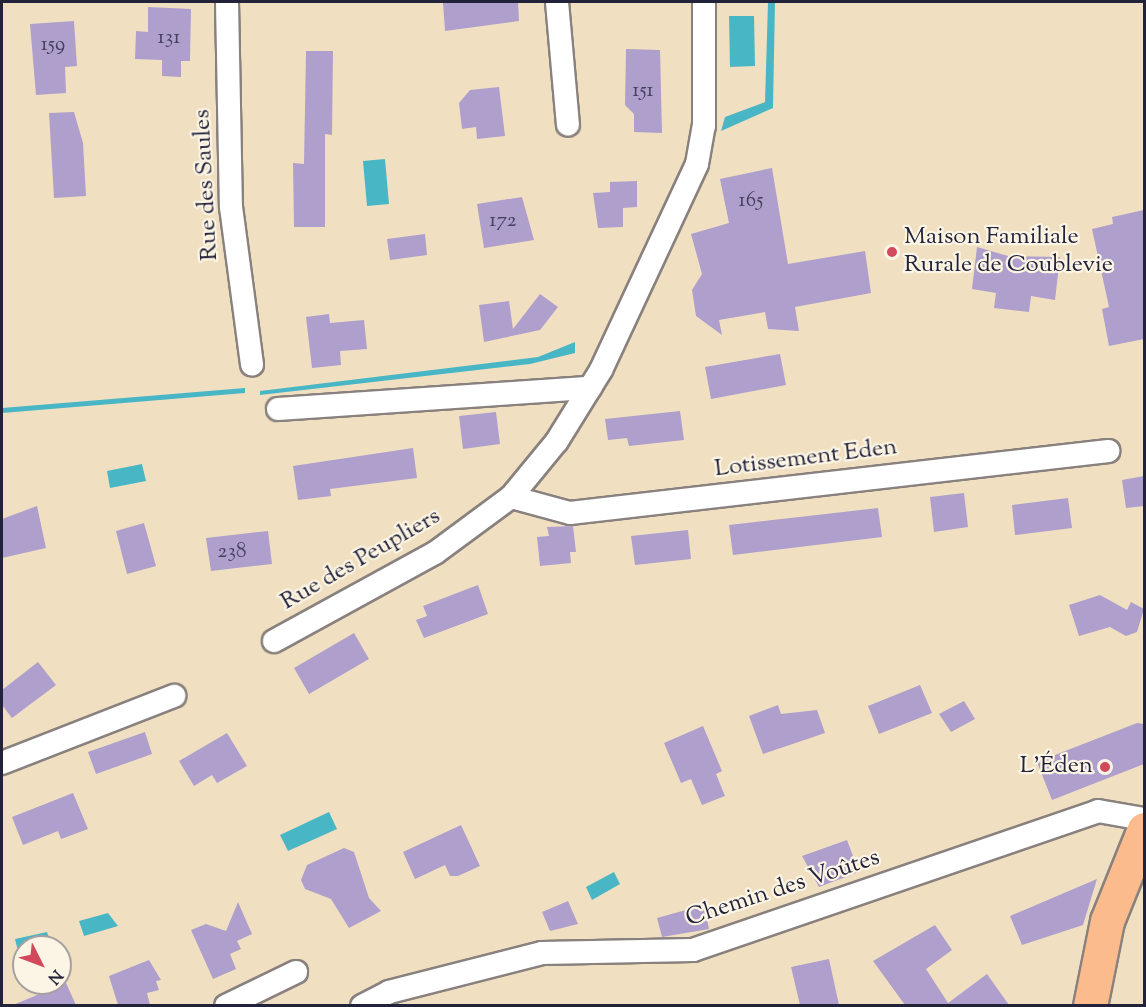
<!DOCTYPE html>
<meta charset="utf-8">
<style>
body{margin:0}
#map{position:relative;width:1146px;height:1007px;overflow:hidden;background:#f0e0c1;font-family:"Sorts Mill Goudy",serif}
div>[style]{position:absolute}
.water>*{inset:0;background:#49b6c5}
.building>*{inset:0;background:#ae9fcc}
.roads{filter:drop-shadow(2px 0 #89817e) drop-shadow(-2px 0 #89817e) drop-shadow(0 2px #89817e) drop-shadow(0 -2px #89817e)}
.street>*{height:22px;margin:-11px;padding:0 11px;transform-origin:11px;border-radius:11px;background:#fff}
.primary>*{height:33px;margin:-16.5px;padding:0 16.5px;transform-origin:16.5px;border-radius:16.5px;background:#fbbb8c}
.dots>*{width:16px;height:16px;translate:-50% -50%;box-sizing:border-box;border:3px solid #fcf5e5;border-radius:50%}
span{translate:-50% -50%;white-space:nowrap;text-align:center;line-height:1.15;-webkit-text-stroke:4.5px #fcf5e5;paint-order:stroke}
.number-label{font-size:21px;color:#45415f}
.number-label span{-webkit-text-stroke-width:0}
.street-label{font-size:24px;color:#22223b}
.poi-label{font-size:24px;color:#22223b}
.left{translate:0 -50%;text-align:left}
.right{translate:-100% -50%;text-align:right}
.frame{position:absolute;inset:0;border:3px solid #22223b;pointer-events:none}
.north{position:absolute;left:12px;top:935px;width:60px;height:60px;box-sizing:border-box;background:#fcf5e5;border:2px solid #a5a1a1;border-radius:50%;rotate:132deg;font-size:16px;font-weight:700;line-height:24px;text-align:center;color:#22223b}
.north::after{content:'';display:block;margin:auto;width:21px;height:27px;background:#d1495b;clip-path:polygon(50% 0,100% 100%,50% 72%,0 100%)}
</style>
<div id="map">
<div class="water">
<div style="clip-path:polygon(768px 2px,775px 2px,773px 108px,721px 131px,725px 117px,765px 102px)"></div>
<div style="clip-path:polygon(729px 16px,754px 16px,755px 66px,730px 67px)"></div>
<div style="clip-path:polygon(385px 159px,389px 204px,367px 206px,363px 161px)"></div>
<div style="clip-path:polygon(575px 342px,575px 353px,530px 364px,260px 395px,260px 391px,538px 357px)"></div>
<div style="clip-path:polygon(245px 388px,245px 393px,2px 413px,2px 408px)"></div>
<div style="clip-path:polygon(142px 464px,146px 481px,110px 488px,107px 471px)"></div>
<div style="clip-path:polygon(329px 812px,337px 829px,288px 851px,280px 835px)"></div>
<div style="clip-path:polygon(614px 872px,620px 884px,592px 900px,586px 887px)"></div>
<div style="clip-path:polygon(108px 913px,118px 926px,84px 936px,79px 921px)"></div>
<div style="clip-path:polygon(47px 932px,51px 944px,24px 947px,19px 955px,15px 939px)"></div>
</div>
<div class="building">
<div style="clip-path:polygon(518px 2px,519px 21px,445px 31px,443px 3px)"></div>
<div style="clip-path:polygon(148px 7px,191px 9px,190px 61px,181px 61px,181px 77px,162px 76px,162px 60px,135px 59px,136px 31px,148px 32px)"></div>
<div style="clip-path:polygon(74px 21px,77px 66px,65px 67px,66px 93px,36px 95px,30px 24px)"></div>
<div style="clip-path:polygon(626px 49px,660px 50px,662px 133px,634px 132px,634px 114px,625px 105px)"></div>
<div style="clip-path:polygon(306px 51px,333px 51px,332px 135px,325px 134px,325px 227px,294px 227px,293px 163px,304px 164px)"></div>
<div style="clip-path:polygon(499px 87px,505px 136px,477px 139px,476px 127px,462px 129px,459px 103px,470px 90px)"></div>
<div style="clip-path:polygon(74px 112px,83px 143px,86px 196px,54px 198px,49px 113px)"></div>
<div style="clip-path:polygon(772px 168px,788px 264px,865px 251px,871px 293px,795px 307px,799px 331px,768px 329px,765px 312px,719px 320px,722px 335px,696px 316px,692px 290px,702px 274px,691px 234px,729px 223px,720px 179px)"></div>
<div style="clip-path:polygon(637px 181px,637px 207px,623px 208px,623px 227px,598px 228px,593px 193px,610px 192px,610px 182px)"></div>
<div style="clip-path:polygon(522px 197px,534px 240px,484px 248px,477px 204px)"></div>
<div style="clip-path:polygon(1144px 210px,1144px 339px,1109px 346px,1102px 309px,1109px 307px,1092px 229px,1113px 224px,1112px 217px)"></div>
<div style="clip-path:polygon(425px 234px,427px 255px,390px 260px,387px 239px)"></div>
<div style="clip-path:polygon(977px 247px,1008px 256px,1060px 257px,1055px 300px,1031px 296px,1029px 312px,994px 308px,996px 293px,972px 289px)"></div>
<div style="clip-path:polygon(540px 294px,558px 307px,540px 330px,484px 342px,479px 305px,509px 301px,513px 329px)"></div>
<div style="clip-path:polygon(329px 314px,330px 323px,364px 320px,367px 349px,340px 351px,341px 365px,312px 368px,306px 317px)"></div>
<div style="clip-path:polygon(780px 354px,786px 385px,711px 399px,705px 367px)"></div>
<div style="clip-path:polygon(680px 411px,684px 440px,629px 446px,627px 438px,608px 440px,605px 419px)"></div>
<div style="clip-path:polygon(496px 412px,500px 444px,463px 449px,459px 416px)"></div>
<div style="clip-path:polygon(413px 448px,417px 478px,330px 489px,331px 496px,298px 500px,293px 466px)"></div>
<div style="clip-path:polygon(1144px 476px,1144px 506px,1126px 508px,1122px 480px)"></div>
<div style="clip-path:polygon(964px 493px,968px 527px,934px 532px,930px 497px)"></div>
<div style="clip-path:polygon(1068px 498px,1072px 528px,1015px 535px,1012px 505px)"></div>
<div style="clip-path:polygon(37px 506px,46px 548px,2px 558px,2px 519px)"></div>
<div style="clip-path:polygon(878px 508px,882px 537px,733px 555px,729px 525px)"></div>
<div style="clip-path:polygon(144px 523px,156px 566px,127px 574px,116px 531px)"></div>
<div style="clip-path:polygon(573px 526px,576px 552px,570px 552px,571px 563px,540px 566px,537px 537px,549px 536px,547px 527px)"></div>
<div style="clip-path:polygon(688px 530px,691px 559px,635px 565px,631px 536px)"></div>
<div style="clip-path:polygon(268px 531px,272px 564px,211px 571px,206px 538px)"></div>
<div style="clip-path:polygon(478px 585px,488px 614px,424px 638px,416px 620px,427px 616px,423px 606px)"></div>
<div style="clip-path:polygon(1100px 595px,1127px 610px,1131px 602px,1144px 609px,1137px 632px,1126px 636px,1110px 627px,1079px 636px,1069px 605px)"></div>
<div style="clip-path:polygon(354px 633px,369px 659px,309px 694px,294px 668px)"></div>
<div style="clip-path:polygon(38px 662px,56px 685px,12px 718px,2px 705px,2px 690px)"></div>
<div style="clip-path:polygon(920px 685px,932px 713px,879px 734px,868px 706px)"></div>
<div style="clip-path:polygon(964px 701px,975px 719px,951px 732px,939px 714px)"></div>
<div style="clip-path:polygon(778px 705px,781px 714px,817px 710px,825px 733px,763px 754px,749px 716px)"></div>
<div style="clip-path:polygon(1137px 723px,1144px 724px,1144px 764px,1052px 800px,1037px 762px)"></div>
<div style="clip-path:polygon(703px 726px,722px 771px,716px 774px,725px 796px,702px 805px,691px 779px,681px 783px,664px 743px)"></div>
<div style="clip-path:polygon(145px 732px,152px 754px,96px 774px,88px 752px)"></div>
<div style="clip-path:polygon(227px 733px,247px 766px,217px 783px,212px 775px,194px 786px,179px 761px)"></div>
<div style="clip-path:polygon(73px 793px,88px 829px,61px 839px,58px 831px,23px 845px,12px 817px)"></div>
<div style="clip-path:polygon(461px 825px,480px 866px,458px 876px,450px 876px,445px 865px,415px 879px,403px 852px)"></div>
<div style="clip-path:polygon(847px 840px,859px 872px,819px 887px,802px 856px)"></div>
<div style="clip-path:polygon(344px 848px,354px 852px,369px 898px,381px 911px,349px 928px,331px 899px,305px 889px,301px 880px,307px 865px)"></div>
<div style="clip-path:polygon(1097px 879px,1083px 925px,1022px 945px,1010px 916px)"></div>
<div style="clip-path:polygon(568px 901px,578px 924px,550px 931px,542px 912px)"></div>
<div style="clip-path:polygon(238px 902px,252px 934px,237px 941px,241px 949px,230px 954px,236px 969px,213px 979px,191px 930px,206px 924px,226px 931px)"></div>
<div style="clip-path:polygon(704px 905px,709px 929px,662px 937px,657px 918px)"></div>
<div style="clip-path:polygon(935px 925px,952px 950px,926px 969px,948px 1003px,987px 974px,1009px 1005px,905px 1005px,873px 961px)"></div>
<div style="clip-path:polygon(829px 959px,839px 1005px,800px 1005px,791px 967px)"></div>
<div style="clip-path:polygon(149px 960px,161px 980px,156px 981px,159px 990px,147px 993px,150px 1005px,118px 1005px,109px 976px)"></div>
<div style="clip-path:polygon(66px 983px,76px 1005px,13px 1005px)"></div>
</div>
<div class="roads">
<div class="street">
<div style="left:227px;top:2px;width:205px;rotate:88.9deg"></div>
<div style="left:231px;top:207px;width:159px;rotate:82.4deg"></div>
<div style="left:557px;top:2px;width:123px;rotate:84.9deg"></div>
<div style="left:278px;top:409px;width:313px;rotate:-3.9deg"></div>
<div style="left:511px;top:497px;width:61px;rotate:15.2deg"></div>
<div style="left:570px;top:513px;width:542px;rotate:-6.57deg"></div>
<div style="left:274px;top:641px;width:183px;rotate:-28.7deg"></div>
<div style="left:435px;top:553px;width:94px;rotate:-36.4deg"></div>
<div style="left:511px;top:497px;width:72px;rotate:-50.6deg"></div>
<div style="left:557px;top:441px;width:84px;rotate:-58.2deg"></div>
<div style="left:601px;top:370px;width:227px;rotate:-65deg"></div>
<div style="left:697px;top:164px;width:39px;rotate:-80deg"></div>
<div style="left:704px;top:126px;width:124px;rotate:-90deg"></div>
<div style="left:2px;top:763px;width:185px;rotate:-21.3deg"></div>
<div style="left:226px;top:1006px;width:78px;rotate:-25.9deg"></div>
<div style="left:362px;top:1006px;width:30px;rotate:-27deg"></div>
<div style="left:389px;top:992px;width:158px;rotate:-14.3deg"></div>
<div style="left:542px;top:953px;width:151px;rotate:-1.1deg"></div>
<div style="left:693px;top:950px;width:428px;rotate:-18.9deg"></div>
<div style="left:1098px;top:811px;width:47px;rotate:9.9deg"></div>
</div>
<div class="primary">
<div style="left:1090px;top:1006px;width:87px;rotate:-78.7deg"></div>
<div style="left:1107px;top:921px;width:99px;rotate:-68.1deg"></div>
</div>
</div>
<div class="dots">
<div style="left:892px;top:252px;background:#d1495b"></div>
<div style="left:1105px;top:767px;background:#d1495b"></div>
</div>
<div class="number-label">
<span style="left:169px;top:38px">131</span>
<span style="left:53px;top:45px">159</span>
<span style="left:643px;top:91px">151</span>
<span style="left:751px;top:201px">165</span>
<span style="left:503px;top:221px">172</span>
<span style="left:232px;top:552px">238</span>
</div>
<div class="street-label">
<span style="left:207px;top:185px;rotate:-93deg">Rue des Saules</span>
<span style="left:806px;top:459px;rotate:-7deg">Lotissement Eden</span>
<span style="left:361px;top:560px;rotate:-30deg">Rue des Peupliers</span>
<span style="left:783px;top:889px;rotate:-18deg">Chemin des Voûtes</span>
</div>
<div class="poi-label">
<span class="left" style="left:904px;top:252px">Maison Familiale<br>Rurale de Coublevie</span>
<span class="right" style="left:1093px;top:767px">L'Éden</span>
</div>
<div class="frame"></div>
<div class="north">N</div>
</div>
